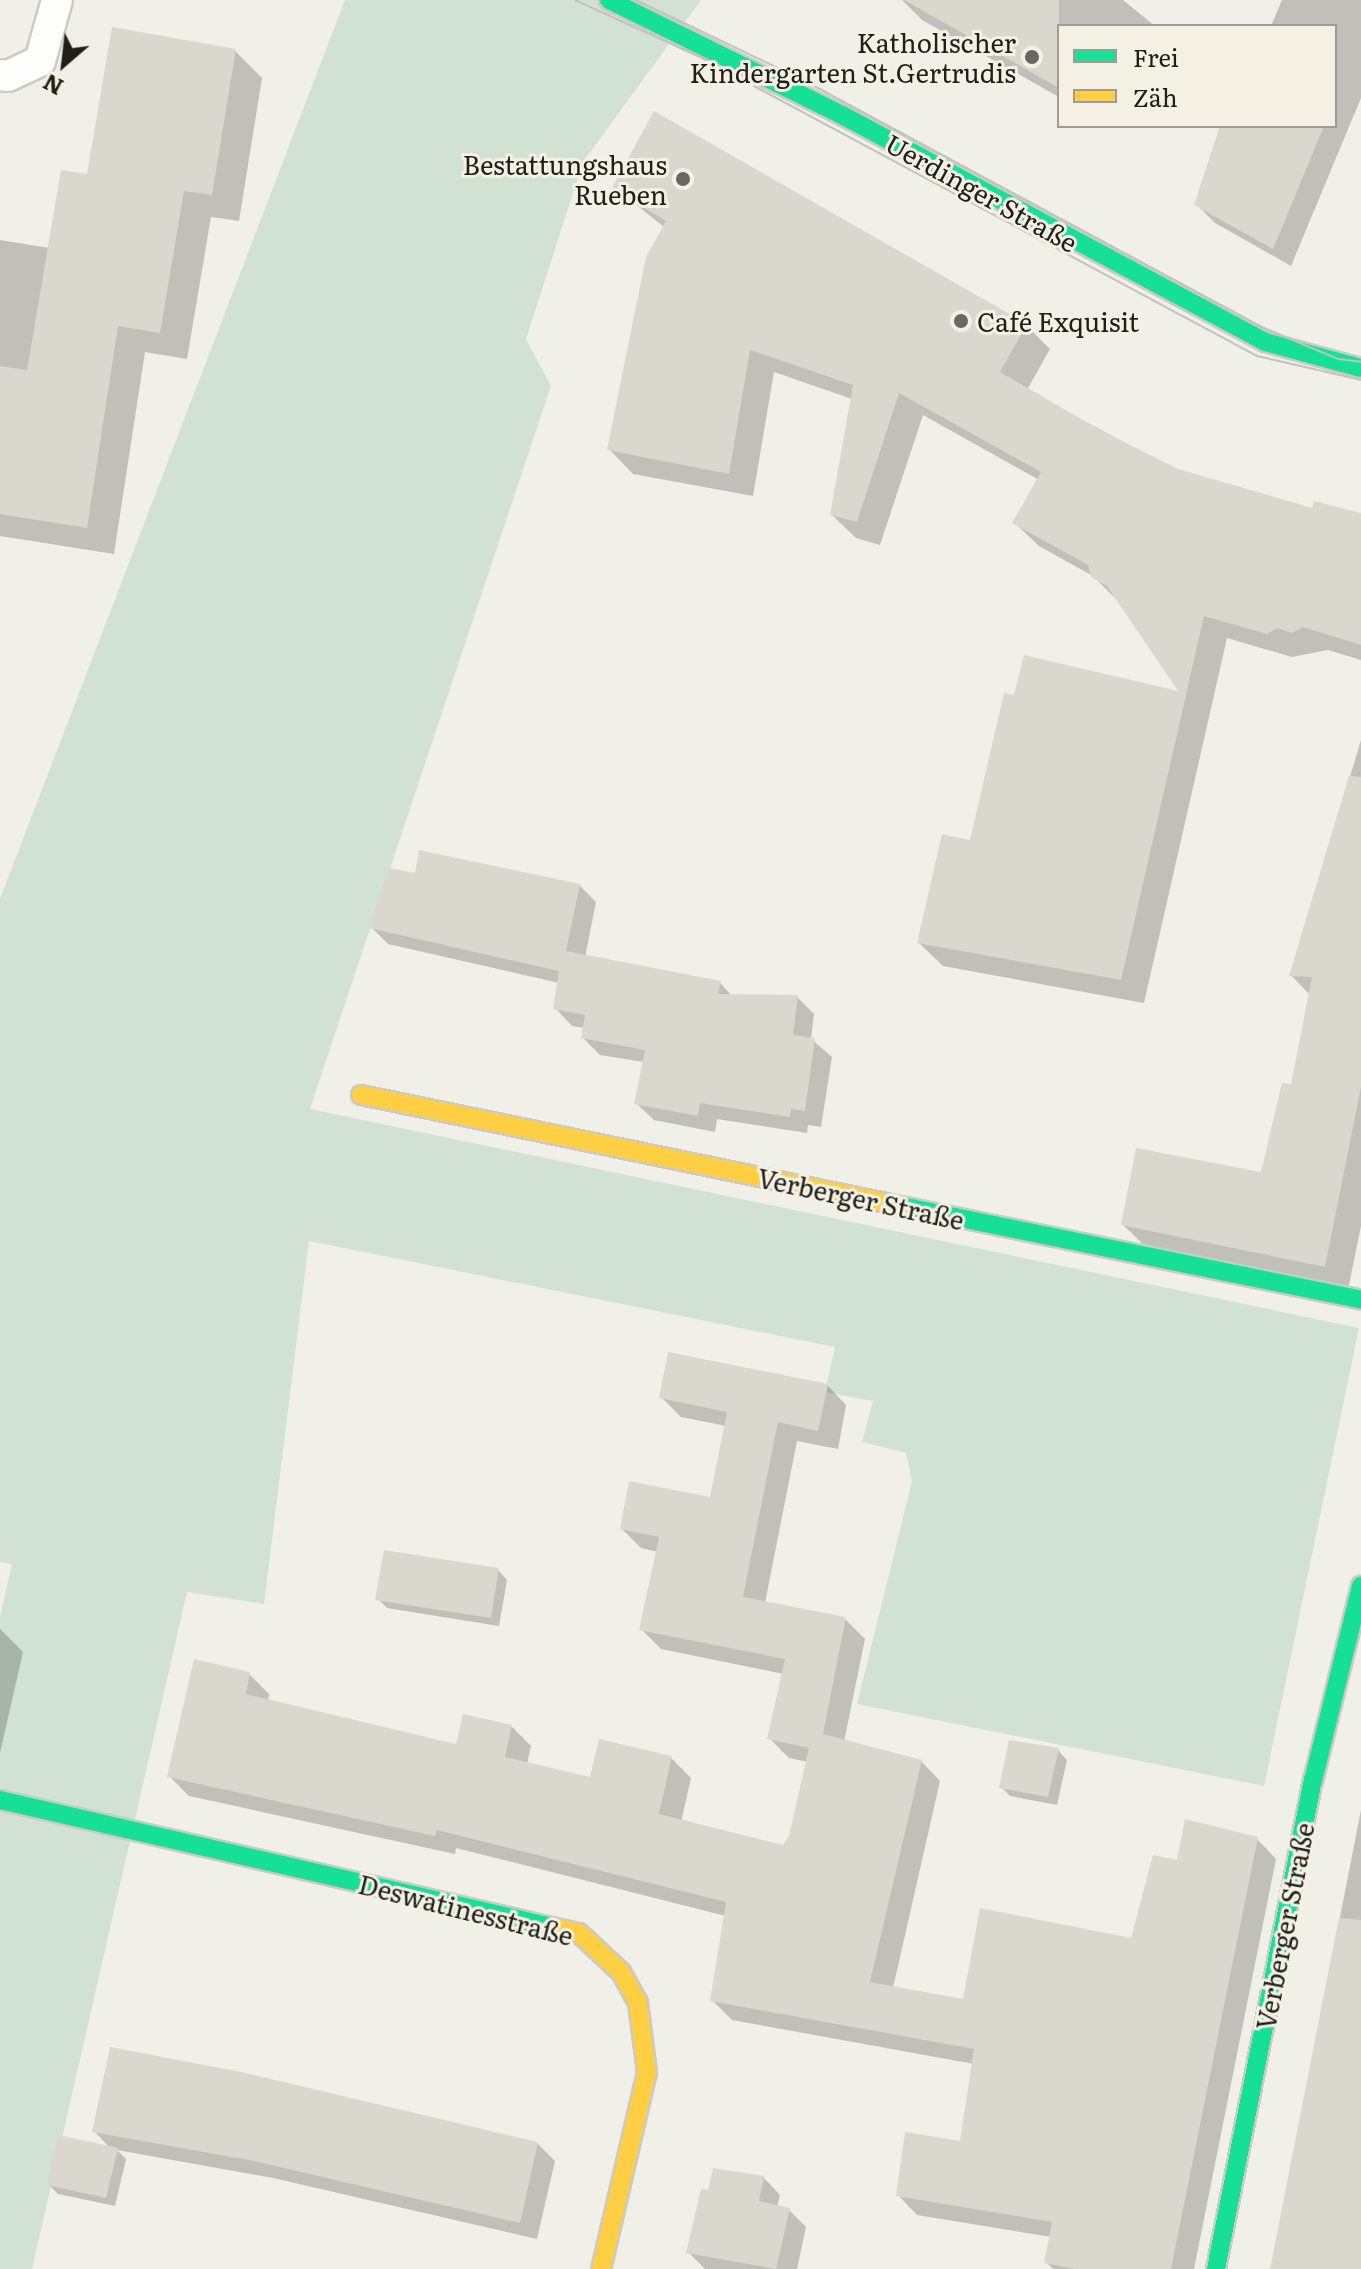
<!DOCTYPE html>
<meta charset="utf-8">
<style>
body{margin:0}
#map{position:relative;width:1361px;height:2269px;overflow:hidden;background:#f0efe8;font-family:Literata,serif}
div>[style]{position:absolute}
.green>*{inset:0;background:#d1e2d5}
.shadow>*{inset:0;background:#0003}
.building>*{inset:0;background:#d9d7ce}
.roads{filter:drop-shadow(2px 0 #cbcac4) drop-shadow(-2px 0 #cbcac4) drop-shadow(0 2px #cbcac4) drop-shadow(0 -2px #cbcac4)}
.lane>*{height:30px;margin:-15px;padding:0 15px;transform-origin:15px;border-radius:15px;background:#fdfdfc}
.fast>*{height:18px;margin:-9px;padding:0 9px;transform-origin:9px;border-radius:9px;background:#16e098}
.slow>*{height:18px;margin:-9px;padding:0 9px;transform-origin:9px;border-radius:9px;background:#ffcf43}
.tram>*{height:2px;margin:-1px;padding:0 1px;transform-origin:1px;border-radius:1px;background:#c2c2c0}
.dots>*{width:22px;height:22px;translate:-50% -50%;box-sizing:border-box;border:4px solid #f4f1e4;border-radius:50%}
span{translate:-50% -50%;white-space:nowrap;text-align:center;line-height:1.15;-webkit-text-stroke:6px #f4f1e4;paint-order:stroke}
.poi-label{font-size:26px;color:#1f1e19}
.right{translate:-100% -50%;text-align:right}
.left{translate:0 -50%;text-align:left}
.street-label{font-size:26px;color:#1f1e19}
.legend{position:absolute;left:1057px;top:24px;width:280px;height:104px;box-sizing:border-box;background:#f4f1e4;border:2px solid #9f9d93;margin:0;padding:10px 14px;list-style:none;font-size:24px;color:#1f1e19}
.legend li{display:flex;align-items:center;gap:16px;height:40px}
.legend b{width:40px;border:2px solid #9f9d93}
.north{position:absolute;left:24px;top:24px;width:80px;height:80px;-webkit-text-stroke:6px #f4f1e4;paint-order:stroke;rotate:208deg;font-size:22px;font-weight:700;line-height:32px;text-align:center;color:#1f1e19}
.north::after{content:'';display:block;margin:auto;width:28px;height:36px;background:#1f1e19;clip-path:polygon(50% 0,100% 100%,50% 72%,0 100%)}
</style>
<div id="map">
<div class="green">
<div style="clip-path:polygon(345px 0,701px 0,583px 162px,526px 339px,551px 386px,310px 1109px,1359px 1328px,1264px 1786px,857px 1704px,912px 1481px,906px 1453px,862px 1442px,873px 1401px,825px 1392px,835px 1347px,309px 1241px,264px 1604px,187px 1592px,32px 2269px,0 2269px,0 1617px,12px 1564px,0 1562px,0 899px)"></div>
</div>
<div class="shadow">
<div style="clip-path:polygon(902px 0,1123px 0,1155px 26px,1059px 26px,1059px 97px,922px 20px)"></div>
<div style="clip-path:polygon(1282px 0,1361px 0,1361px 98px,1291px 266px,1215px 223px,1197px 205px,1224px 126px,1335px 126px,1335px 26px,1271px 26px)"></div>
<div style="clip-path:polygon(235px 51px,262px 78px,239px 221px,211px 217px,187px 359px,145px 352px,114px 554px,0 536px,0 240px,49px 248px,89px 176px)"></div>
<div style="clip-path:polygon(614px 187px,1026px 325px,1050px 349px,1027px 390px,1177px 471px,1313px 510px,1361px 516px,1361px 660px,1328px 650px,1292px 657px,1227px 638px,1144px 1003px,943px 966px,919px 943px,972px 843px,1183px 694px,1117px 600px,1093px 576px,1039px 546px,1015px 523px,1039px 480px,923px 415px,880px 545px,856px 538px,832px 515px,852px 399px,774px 372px,753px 496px,633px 474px,610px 450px,664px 227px)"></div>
<div style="clip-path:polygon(1361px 740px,1361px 1226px,1348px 1290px,1147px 1248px,1123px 1225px,1262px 1174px,1293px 1087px,1310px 995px,1291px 975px)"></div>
<div style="clip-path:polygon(416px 875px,579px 885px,596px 902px,585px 957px,720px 983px,732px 996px,797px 997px,814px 1014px,811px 1039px,832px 1057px,821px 1127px,808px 1125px,807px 1133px,717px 1119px,715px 1132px,654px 1120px,636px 1103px,644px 1062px,600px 1055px,583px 1038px,584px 1028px,572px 1026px,555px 1008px,559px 983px,388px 944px,371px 927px)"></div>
<div style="clip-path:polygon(827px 1385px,846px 1405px,838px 1449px,797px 1441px,765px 1603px,845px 1619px,865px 1639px,844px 1742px,921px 1761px,940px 1781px,893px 1988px,964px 2002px,1132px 1940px,1179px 1862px,1257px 1839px,1276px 1859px,1194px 2269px,1053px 2269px,1046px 2262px,1051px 2237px,917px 2215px,898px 2195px,961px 2144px,974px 2064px,732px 2020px,712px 2000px,726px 1916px,456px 1848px,455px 1854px,189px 1796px,169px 1776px,249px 1674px,269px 1694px,268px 1702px,458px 1746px,511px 1726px,531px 1746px,527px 1764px,592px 1779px,671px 1758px,691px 1778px,681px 1822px,784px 1847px,791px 1836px,808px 1762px,789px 1758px,769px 1738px,784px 1674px,661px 1649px,642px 1630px,658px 1552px,641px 1548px,622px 1529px,711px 1499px,726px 1426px,681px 1417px,661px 1397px)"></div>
<div style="clip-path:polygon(498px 1570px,507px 1580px,499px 1626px,387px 1608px,378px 1599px)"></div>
<div style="clip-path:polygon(0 1629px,23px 1652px,0 1753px)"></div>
<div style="clip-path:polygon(1058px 1750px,1067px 1760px,1057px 1805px,1010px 1796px,1001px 1787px)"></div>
<div style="clip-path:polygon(1361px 1810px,1361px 2269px,1271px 2269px)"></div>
<div style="clip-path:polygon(94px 2131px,537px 2143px,555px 2161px,537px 2239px,273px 2178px,117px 2150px,126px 2159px,115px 2206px,58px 2194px,49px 2185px,111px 2149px)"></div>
<div style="clip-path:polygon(763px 2177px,780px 2195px,777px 2207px,789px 2210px,806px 2227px,797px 2269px,705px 2269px,688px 2252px)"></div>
</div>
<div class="building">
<div style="clip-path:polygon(904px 0,1059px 0,1059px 88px)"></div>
<div style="clip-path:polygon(112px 27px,236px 49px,212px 195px,184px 191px,160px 333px,118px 326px,87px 528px,0 514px,0 366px,27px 370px,61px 170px,87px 174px)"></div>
<div style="clip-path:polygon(654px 111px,1027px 324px,1000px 372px,1100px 430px,1178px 469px,1312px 508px,1314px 501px,1361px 513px,1361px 645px,1303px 627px,1292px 633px,1277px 628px,1267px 634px,1204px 616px,1121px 980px,917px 943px,942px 834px,970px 840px,1004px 693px,1014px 695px,1024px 655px,1178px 691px,1107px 586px,1091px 577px,1088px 565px,1012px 523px,1041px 472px,899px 393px,857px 522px,830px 515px,853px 385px,750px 350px,729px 474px,607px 450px,646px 257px,666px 221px,612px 188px)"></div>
<div style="clip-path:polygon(1220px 126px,1324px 126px,1273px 249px,1194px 205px)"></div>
<div style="clip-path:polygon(1349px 776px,1361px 777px,1361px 1087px,1325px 1267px,1121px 1225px,1136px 1148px,1261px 1172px,1282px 1083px,1291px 1084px,1312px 977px,1289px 976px)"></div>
<div style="clip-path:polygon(419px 850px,580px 884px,566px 951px,721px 981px,718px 994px,798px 995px,793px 1035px,815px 1038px,805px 1111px,791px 1109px,790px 1117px,700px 1103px,698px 1116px,634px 1104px,645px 1050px,581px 1038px,585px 1015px,553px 1009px,559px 971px,369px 928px,389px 868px,415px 873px)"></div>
<div style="clip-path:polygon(668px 1352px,828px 1384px,818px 1431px,778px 1422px,743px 1597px,846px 1617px,823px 1734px,922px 1760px,870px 1982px,963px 1999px,980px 1908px,1131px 1938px,1153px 1855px,1177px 1860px,1185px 1819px,1258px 1837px,1171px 2269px,1075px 2269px,1044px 2263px,1052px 2222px,896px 2196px,905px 2132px,960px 2141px,974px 2049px,710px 2001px,726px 1902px,437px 1830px,435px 1836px,167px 1777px,194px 1659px,250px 1672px,246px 1694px,456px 1744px,463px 1714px,512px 1725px,505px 1757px,590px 1777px,599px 1739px,672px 1756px,659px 1814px,783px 1845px,789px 1836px,809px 1748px,767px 1739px,785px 1659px,639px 1630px,659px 1537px,620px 1529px,629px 1481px,710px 1497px,727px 1412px,659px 1398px)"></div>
<div style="clip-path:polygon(384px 1550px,499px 1568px,491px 1618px,375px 1600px)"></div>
<div style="clip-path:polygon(1009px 1740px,1059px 1748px,1048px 1797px,999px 1788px)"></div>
<div style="clip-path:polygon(1339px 1918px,1361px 1920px,1361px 2269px,1270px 2269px)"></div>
<div style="clip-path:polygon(110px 2047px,241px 2072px,538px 2142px,520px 2223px,254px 2161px,92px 2132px)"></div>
<div style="clip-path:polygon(58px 2135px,118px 2148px,106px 2198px,47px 2185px)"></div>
<div style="clip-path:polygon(713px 2168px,764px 2176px,759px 2201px,790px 2208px,776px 2269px,686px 2253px,701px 2189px,708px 2190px)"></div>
</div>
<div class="roads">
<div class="lane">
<div style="left:0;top:75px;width:8px;rotate:7deg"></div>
<div style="left:8px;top:76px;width:35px;rotate:-25deg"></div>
<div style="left:40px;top:61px;width:63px;rotate:-74.4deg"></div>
</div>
<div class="fast">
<div style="left:609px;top:0;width:260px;rotate:26.3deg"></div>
<div style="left:842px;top:115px;width:480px;rotate:28.2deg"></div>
<div style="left:1265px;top:342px;width:99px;rotate:15.2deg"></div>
<div style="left:901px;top:1206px;width:470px;rotate:11.5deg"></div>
<div style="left:0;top:1800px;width:566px;rotate:12.96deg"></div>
<div style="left:1216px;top:2269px;width:498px;rotate:-78.8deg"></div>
<div style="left:1313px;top:1781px;width:201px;rotate:-76.2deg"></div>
</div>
<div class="slow">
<div style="left:361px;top:1095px;width:551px;rotate:11.62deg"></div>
<div style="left:552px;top:1927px;width:28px;rotate:13deg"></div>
<div style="left:579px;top:1933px;width:57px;rotate:42.9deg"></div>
<div style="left:621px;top:1972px;width:35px;rotate:61deg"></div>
<div style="left:638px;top:2003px;width:70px;rotate:82.6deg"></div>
<div style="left:647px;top:2072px;width:202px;rotate:103.1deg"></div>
</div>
</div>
<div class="tram">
<div style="left:575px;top:0;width:137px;rotate:24.5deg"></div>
<div style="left:700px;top:57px;width:632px;rotate:28.23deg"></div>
<div style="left:1257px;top:356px;width:107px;rotate:13deg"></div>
<div style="left:636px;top:0;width:185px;rotate:25.6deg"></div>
<div style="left:803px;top:80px;width:523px;rotate:28.28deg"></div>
<div style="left:1264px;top:328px;width:80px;rotate:22.7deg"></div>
<div style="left:1338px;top:359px;width:23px;rotate:7deg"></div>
</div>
<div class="dots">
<div style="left:1032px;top:57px;background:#686761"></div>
<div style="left:683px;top:179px;background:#686761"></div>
<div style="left:961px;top:321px;background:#686761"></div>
</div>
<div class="poi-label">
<span class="right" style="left:1016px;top:57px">Katholischer<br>Kindergarten St.Gertrudis</span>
<span class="right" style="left:667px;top:179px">Bestattungshaus<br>Rueben</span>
<span class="left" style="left:977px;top:321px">Café Exquisit</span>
</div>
<div class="street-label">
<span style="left:982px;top:192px;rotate:29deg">Uerdinger Straße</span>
<span style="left:861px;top:1198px;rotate:12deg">Verberger Straße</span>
<span style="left:466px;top:1909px;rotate:14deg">Deswatinesstraße</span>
<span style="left:1284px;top:1926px;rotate:-79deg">Verberger Straße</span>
</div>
<ul class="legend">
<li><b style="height:10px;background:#16e098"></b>Frei</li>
<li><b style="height:10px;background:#ffcf43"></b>Zäh</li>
</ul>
<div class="north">N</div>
</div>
